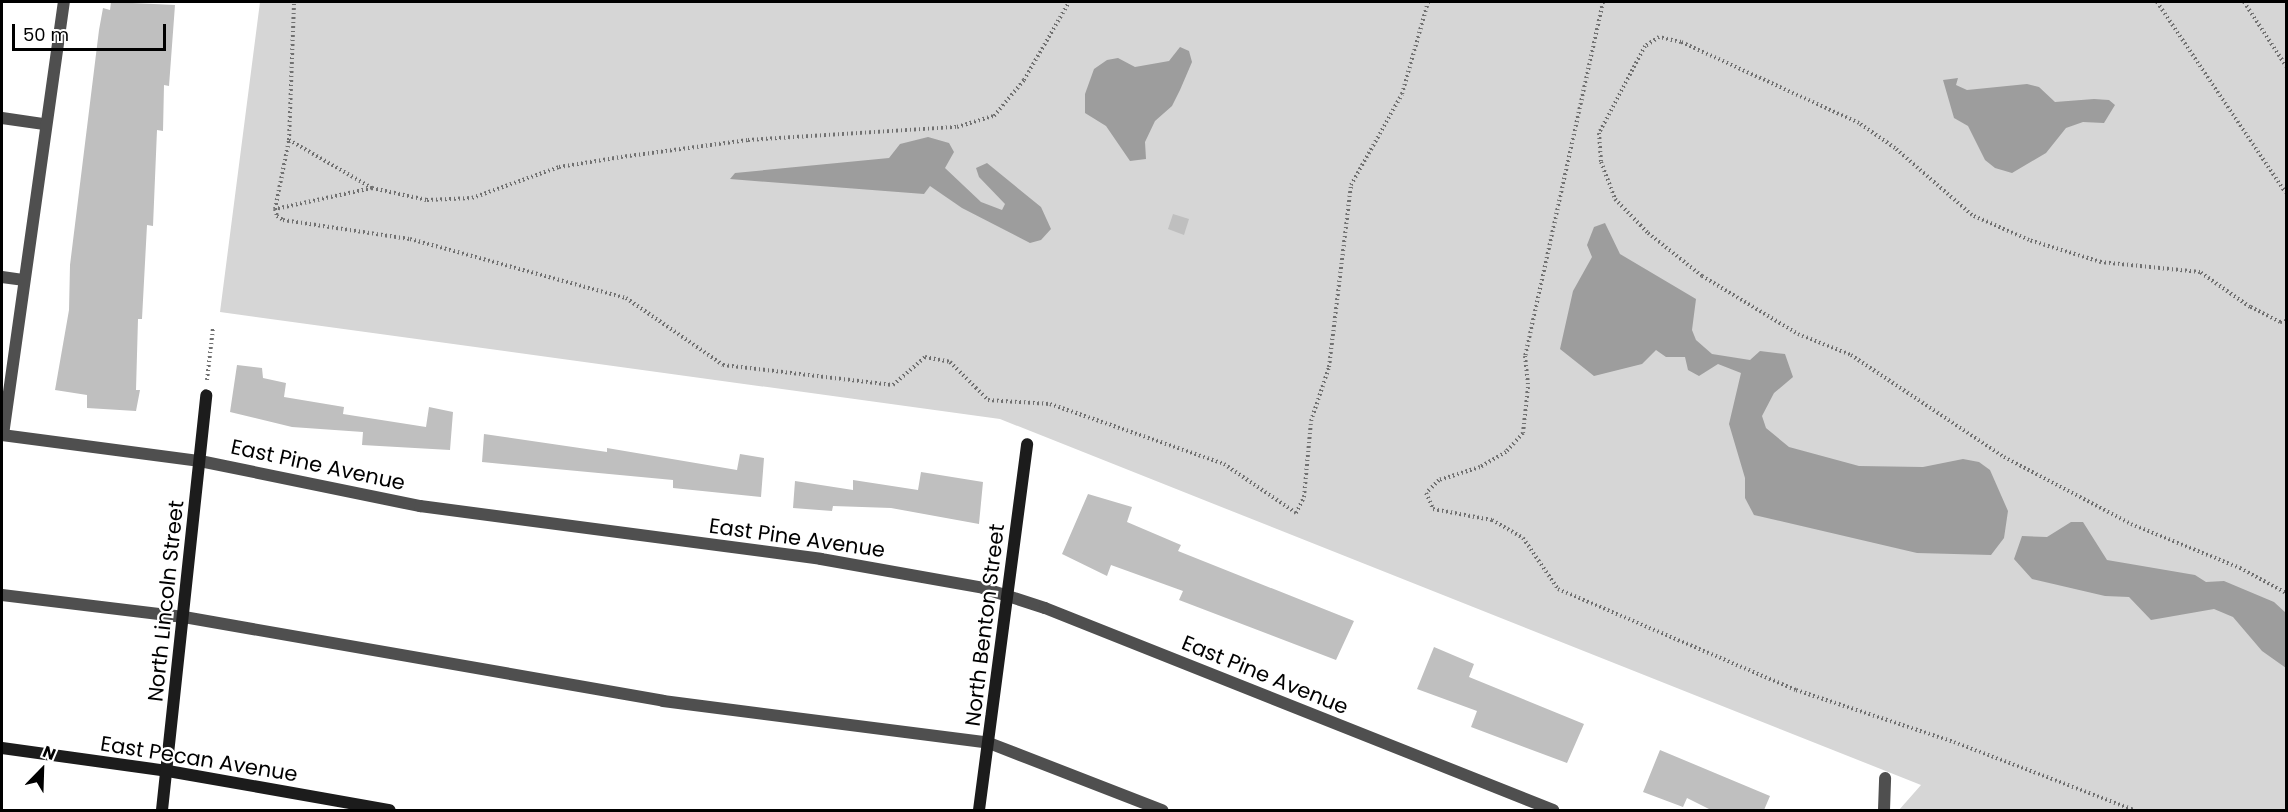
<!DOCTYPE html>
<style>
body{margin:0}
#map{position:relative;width:2288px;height:812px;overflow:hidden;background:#fff;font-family:Poppins,sans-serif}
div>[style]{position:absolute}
.green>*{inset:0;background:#d6d6d6}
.water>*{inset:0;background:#9d9d9d}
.building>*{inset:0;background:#bfbfbf}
.path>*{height:4px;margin-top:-2px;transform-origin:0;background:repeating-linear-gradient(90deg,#717171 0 1.5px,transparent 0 4.5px)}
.lane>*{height:12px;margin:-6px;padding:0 6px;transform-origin:6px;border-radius:6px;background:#4f4f4f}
.street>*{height:12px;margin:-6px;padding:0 6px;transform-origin:6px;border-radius:6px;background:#4f4f4f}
.secondary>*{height:12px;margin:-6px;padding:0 6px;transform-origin:6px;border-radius:6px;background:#1c1c1c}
span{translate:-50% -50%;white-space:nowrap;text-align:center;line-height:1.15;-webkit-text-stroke:4.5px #fff;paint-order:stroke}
.street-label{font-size:21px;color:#000}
.frame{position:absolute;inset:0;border:3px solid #000;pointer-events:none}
.north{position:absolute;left:12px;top:740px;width:60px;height:60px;-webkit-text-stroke:4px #fff;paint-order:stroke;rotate:23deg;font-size:16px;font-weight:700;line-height:24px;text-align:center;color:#000}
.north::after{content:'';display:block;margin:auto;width:21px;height:27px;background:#000;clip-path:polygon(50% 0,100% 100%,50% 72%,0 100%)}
.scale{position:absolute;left:12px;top:24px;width:154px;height:27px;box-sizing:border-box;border:3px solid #000;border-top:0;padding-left:8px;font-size:18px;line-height:21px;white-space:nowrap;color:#000;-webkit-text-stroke:4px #fff;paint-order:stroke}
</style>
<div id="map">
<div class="green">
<div style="clip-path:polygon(260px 2px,2286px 2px,2286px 810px,1899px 810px,1921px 785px,1000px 419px,220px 312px)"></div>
</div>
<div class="water">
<div style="clip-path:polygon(1180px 47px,1189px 51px,1192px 62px,1180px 90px,1172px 106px,1155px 121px,1145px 142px,1146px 159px,1130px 161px,1106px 126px,1085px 113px,1085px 94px,1094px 69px,1107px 60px,1118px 58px,1135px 67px,1169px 61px)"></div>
<div style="clip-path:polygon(1958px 78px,1956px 85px,1967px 90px,2027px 84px,2039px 87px,2055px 102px,2094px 99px,2109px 100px,2115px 105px,2104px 123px,2083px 122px,2066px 128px,2046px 153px,2012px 173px,1995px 168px,1985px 160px,1968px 126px,1954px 118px,1943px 80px)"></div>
<div style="clip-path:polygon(928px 137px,949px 143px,954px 152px,945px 168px,981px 202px,1002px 210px,1005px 204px,979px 177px,976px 168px,987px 163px,1041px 207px,1051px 229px,1041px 240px,1030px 243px,962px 208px,930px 186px,924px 194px,730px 179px,735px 173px,889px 158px,900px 144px)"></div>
<div style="clip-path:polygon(1605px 223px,1620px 254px,1696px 299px,1692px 330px,1696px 340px,1712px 354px,1750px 360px,1760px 351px,1785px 354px,1793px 377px,1774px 393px,1762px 416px,1766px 428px,1789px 447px,1859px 466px,1923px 467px,1963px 459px,1979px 462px,1990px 470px,2008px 511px,2004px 538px,1991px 555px,1917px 553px,1754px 515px,1745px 498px,1745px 478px,1729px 424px,1741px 373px,1718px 364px,1699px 376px,1688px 370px,1685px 357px,1666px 357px,1656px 350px,1642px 364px,1594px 376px,1560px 349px,1573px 291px,1592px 257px,1587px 245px,1594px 227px)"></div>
<div style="clip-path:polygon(2071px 522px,2083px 522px,2107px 560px,2195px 575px,2206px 582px,2224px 581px,2274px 602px,2286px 613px,2286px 668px,2262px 651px,2233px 617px,2214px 609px,2151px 620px,2129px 597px,2105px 596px,2032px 579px,2014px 559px,2022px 536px,2047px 537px)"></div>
</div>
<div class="building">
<div style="clip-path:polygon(111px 2px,175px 5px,169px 86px,164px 85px,163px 131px,157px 130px,153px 226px,147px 225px,142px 319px,138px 319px,136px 390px,140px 390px,136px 411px,87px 408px,87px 395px,55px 390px,69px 310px,70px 265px,99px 30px,103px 8px,110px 10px)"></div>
<div style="clip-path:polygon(1173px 214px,1189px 219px,1184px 235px,1168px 229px)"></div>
<div style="clip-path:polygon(237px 365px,262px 368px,263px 378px,286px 383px,284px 397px,344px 407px,343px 414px,426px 427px,429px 407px,453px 412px,450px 450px,362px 445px,363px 432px,292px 427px,230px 412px)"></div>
<div style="clip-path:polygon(484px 434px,607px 452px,607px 448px,737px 470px,740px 454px,764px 458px,761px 497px,673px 488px,673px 480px,482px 462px)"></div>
<div style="clip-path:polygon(921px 472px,983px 482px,979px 524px,891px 508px,833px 506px,832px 511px,793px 508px,795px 481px,853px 490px,853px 480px,918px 490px)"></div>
<div style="clip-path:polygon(1088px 494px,1132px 507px,1127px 522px,1181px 545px,1178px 551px,1354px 621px,1336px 660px,1179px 600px,1183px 591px,1111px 565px,1107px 576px,1062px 554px)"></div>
<div style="clip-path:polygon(1434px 647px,1474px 664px,1469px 677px,1584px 724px,1567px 763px,1471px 727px,1477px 711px,1417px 689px)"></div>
<div style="clip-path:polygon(1660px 750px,1770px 796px,1764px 810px,1711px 810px,1687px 798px,1683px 807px,1643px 792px)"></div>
</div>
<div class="path">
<div style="left:1603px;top:2px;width:362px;rotate:102.4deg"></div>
<div style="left:1525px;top:356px;width:31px;rotate:84deg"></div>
<div style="left:1528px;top:387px;width:46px;rotate:96.2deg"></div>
<div style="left:1523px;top:433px;width:25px;rotate:132deg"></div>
<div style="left:1506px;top:452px;width:30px;rotate:150deg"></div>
<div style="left:1480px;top:467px;width:43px;rotate:162.4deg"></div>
<div style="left:1439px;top:480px;width:18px;rotate:135deg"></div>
<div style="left:1426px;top:493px;width:17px;rotate:66deg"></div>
<div style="left:1433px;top:509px;width:60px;rotate:10.6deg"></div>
<div style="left:1492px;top:520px;width:36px;rotate:30deg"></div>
<div style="left:1523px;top:538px;width:62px;rotate:55.5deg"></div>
<div style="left:1558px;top:589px;width:259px;rotate:23deg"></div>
<div style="left:1796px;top:690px;width:166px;rotate:18.2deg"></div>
<div style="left:1954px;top:742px;width:192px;rotate:20.7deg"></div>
<div style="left:2157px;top:2px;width:230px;rotate:56deg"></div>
<div style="left:2244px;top:2px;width:77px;rotate:56.7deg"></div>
<div style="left:289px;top:140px;width:138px;rotate:-87.9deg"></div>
<div style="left:372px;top:188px;width:99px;rotate:167.8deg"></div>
<div style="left:275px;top:209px;width:70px;rotate:-78.5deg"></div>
<div style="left:289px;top:140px;width:96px;rotate:30deg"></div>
<div style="left:372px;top:188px;width:56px;rotate:12.3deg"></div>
<div style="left:427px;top:200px;width:45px;rotate:-2.5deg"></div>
<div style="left:472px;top:198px;width:92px;rotate:-19.6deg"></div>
<div style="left:559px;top:167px;width:63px;rotate:-9.2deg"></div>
<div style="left:621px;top:157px;width:128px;rotate:-7.6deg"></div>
<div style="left:748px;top:140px;width:209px;rotate:-3.6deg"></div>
<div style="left:957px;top:127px;width:39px;rotate:-17deg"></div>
<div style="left:994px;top:116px;width:47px;rotate:-50.2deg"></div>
<div style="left:1024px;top:80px;width:90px;rotate:-60deg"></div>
<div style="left:275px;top:209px;width:7px;rotate:74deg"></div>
<div style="left:277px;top:216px;width:7px;rotate:34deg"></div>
<div style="left:283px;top:220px;width:128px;rotate:8.5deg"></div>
<div style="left:410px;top:239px;width:224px;rotate:15.3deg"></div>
<div style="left:626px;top:298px;width:118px;rotate:34.6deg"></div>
<div style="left:723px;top:365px;width:171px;rotate:6.7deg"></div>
<div style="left:893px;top:385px;width:43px;rotate:-41.2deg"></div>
<div style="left:925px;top:357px;width:25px;rotate:11deg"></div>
<div style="left:950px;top:362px;width:54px;rotate:45deg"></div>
<div style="left:988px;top:400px;width:62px;rotate:3.7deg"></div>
<div style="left:1050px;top:404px;width:184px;rotate:19deg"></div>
<div style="left:1224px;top:464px;width:87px;rotate:34.2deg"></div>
<div style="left:1296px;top:513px;width:18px;rotate:-63deg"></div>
<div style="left:1304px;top:497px;width:76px;rotate:-84.7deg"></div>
<div style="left:1311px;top:421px;width:57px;rotate:-71.6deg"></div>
<div style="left:1329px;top:367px;width:183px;rotate:-83.1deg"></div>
<div style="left:1351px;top:185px;width:104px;rotate:-60.7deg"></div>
<div style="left:1402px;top:94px;width:96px;rotate:-74.2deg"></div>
<div style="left:2286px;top:321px;width:6px;rotate:171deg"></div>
<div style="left:2280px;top:322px;width:34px;rotate:-153deg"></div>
<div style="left:2250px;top:307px;width:61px;rotate:-145deg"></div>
<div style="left:2200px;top:272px;width:100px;rotate:-174.2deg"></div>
<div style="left:2101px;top:262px;width:75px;rotate:-163deg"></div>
<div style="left:2029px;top:240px;width:62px;rotate:-156.3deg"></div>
<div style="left:1972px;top:215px;width:102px;rotate:-139deg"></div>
<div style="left:1895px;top:148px;width:44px;rotate:-145.2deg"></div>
<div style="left:1859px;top:123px;width:196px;rotate:-155.5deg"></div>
<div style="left:1681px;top:42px;width:23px;rotate:-167deg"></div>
<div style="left:1659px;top:37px;width:17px;rotate:147deg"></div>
<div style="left:1645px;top:46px;width:98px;rotate:117.9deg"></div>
<div style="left:1599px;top:133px;width:29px;rotate:86deg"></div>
<div style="left:1601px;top:162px;width:40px;rotate:69deg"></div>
<div style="left:1615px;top:199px;width:47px;rotate:45.9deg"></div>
<div style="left:1648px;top:233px;width:69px;rotate:38.5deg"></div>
<div style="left:1702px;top:276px;width:112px;rotate:31.1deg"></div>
<div style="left:1798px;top:334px;width:57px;rotate:21.6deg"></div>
<div style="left:1851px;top:355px;width:184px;rotate:33.7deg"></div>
<div style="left:2004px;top:457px;width:144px;rotate:27.8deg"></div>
<div style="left:2131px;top:524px;width:118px;rotate:22deg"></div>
<div style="left:2240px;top:568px;width:52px;rotate:28.5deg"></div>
<div style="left:207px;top:380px;width:52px;rotate:-83.4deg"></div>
</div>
<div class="lane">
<div style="left:2px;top:277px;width:21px;rotate:8deg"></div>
<div style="left:2px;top:595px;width:183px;rotate:6.9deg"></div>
<div style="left:184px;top:617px;width:486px;rotate:9.9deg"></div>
<div style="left:663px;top:701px;width:329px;rotate:7.3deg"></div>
<div style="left:989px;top:743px;width:186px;rotate:21.2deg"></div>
</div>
<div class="street">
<div style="left:2px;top:118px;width:41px;rotate:8.3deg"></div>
<div style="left:2px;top:435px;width:200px;rotate:7.5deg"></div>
<div style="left:200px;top:461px;width:225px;rotate:11.6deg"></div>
<div style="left:420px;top:506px;width:404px;rotate:7.5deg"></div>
<div style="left:821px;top:559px;width:165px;rotate:10.1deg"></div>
<div style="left:983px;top:588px;width:65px;rotate:17.9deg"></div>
<div style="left:1045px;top:608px;width:547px;rotate:21.68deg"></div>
<div style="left:3px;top:435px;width:437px;rotate:-82deg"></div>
<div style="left:1884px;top:810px;width:32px;rotate:-88deg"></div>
</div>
<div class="secondary">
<div style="left:2px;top:748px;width:168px;rotate:7.9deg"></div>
<div style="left:168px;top:771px;width:225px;rotate:10deg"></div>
<div style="left:162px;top:810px;width:417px;rotate:-83.9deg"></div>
<div style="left:979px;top:810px;width:369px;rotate:-82.5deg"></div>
</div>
<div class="street-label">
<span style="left:318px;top:465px;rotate:12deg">East Pine Avenue</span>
<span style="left:797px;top:538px;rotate:8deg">East Pine Avenue</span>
<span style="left:166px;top:601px;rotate:-84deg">North Lincoln Street</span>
<span style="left:985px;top:625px;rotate:-83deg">North Benton Street</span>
<span style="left:1265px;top:675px;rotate:22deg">East Pine Avenue</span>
<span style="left:199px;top:759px;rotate:9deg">East Pecan Avenue</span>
</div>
<div class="frame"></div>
<div class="north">N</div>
<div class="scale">50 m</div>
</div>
